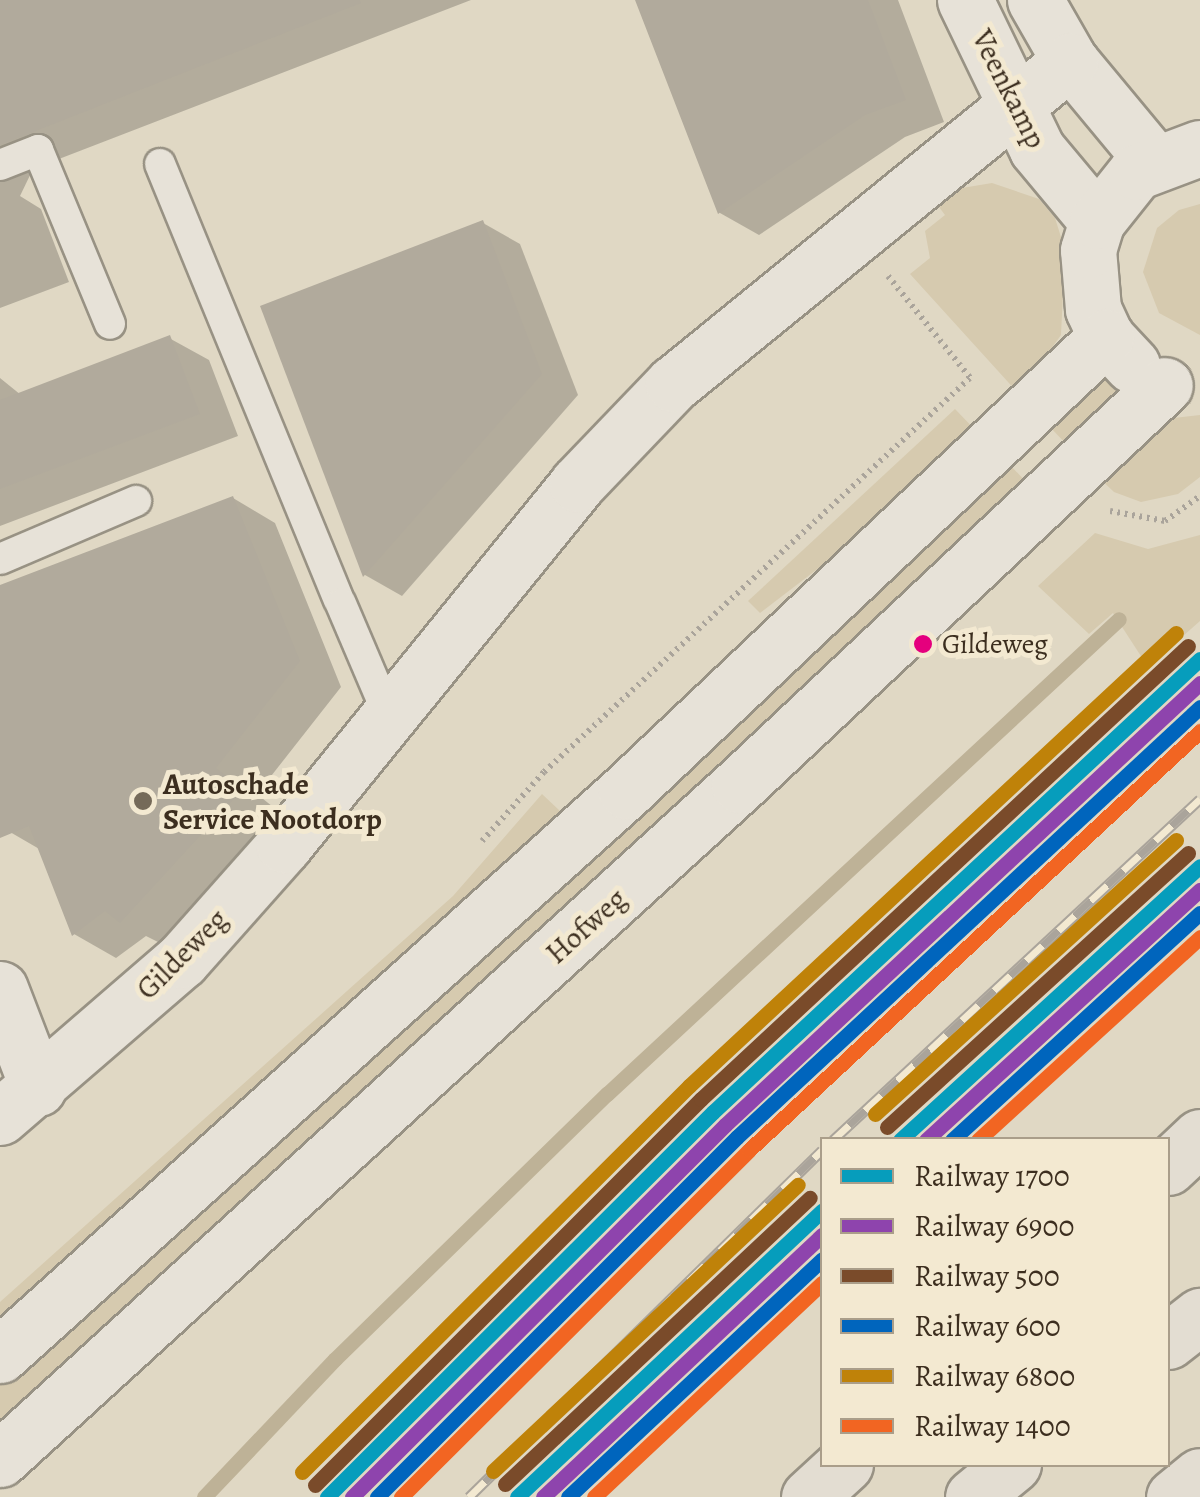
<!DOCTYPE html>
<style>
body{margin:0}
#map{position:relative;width:1200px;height:1497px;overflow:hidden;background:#e0d8c4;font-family:Alegreya,serif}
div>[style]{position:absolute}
.green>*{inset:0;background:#d6caaf}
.shadow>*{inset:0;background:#0003}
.stream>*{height:15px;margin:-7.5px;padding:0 7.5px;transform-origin:7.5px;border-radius:7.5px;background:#beb297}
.building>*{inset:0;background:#b1aa9c}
.path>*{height:6px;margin-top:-3px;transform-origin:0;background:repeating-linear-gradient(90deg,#aaa49b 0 2.5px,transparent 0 7.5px)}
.roads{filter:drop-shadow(2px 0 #989284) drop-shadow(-2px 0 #989284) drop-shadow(0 2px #989284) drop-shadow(0 -2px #989284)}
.lane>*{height:30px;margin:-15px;padding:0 15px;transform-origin:15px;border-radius:15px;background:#e7e2d8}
.street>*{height:55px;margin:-27.5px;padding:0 27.5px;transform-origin:27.5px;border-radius:27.5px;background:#e7e2d8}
.secondary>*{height:55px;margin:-27.5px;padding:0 27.5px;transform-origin:27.5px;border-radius:27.5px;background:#e7e2d8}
.highway>*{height:55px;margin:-27.5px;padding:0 27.5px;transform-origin:27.5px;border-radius:27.5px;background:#e3ddd2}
.rail>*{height:11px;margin-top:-5.5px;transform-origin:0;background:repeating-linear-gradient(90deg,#f3e9d1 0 22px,#aaa49b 0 44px);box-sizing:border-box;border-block:2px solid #aaa49b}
.rail-1>*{height:15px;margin:-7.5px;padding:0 7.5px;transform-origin:7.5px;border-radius:7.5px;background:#069dbc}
.rail-2>*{height:15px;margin:-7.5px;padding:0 7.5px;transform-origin:7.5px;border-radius:7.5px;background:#8e44ad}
.rail-3>*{height:15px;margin:-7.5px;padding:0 7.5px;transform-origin:7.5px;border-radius:7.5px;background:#7a4b2a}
.rail-4>*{height:15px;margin:-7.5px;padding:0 7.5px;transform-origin:7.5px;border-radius:7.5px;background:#0065bd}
.rail-5>*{height:15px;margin:-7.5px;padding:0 7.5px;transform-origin:7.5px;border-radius:7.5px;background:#bf8209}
.rail-6>*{height:15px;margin:-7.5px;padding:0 7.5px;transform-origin:7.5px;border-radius:7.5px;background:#f26522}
.dots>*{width:28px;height:28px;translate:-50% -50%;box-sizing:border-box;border:5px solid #f3e9d1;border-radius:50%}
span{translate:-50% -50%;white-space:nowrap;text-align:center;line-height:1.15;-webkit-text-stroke:10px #f3e9d1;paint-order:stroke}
.bus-label{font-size:28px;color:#3c2e1f}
.left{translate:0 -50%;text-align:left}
.street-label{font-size:30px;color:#3c2e1f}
.poi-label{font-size:30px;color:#3c2e1f;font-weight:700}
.legend{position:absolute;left:820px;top:1137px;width:350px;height:330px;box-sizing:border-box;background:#f3e9d1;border:2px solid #aa9e8a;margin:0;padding:12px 18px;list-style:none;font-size:30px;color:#3c2e1f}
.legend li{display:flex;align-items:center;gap:20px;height:50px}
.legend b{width:50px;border:2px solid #aa9e8a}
</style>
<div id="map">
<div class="green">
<div style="clip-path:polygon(992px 183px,1039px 199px,1055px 218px,1065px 250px,1061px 335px,1019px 394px,910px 274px,930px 258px,925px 231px,945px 215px,936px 203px,962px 188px)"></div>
<div style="clip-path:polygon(1200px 204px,1200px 335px,1159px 313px,1143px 272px,1157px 228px,1179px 210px)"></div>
<div style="clip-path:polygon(1101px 373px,1128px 396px,1071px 449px,1048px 425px)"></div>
<div style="clip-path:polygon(955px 409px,980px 435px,923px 488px,760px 613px,748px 601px)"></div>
<div style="clip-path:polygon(1200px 415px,1200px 477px,1178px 494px,1141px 502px,1114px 492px,1097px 476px,1165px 419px)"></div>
<div style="clip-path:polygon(1008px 463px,1031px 487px,0 1431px,0 1378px)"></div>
<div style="clip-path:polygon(1095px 533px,1148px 549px,1200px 535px,1200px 621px,1148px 667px,1113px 613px,1089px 634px,1038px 586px)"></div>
<div style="clip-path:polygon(542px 794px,560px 811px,547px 832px,0 1329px,0 1302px,453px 896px)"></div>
</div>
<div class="shadow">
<div style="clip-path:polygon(0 0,471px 0,33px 169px,20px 196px,41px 209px,69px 282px,0 308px)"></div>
<div style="clip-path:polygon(637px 0,898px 0,944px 122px,905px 137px,759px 235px,720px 213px)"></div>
<div style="clip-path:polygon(483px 223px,520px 244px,578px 395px,402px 596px,365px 575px,263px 308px)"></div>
<div style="clip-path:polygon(169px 338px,209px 360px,238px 436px,0 526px,0 378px,21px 395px)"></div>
<div style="clip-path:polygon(233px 498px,275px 523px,341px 687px,257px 794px,283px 815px,164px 945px,146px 936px,116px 958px,74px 934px,41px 850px,10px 832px,0 805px,0 588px)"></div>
</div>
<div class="stream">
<div style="left:204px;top:1497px;width:190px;rotate:-46.5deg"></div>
<div style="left:335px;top:1359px;width:380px;rotate:-44.3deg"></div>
<div style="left:607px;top:1094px;width:698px;rotate:-42.85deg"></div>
</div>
<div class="building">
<div style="clip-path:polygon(0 0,360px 0,361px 3px,0 145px)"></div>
<div style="clip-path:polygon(635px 0,868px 0,906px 100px,865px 115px,718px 214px)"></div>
<div style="clip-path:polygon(483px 220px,542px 374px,363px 577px,260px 306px)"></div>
<div style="clip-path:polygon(170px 335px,200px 414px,0 489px,0 400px)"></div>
<div style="clip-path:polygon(233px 496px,300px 661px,216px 768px,243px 789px,120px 923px,105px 911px,72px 936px,29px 826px,0 838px,0 585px)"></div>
</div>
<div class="path">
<div style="left:888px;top:276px;width:132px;rotate:51.1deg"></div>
<div style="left:1110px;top:511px;width:56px;rotate:10.3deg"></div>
<div style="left:1165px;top:521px;width:43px;rotate:-35.5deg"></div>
<div style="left:482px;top:841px;width:93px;rotate:-48.1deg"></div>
<div style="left:544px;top:772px;width:580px;rotate:-42.77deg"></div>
</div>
<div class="roads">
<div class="lane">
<div style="left:160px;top:164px;width:471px;rotate:67.7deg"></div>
<div style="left:0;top:165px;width:41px;rotate:-21.5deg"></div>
<div style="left:38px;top:150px;width:188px;rotate:67.5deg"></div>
<div style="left:0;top:559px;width:148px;rotate:-23.1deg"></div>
<div style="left:341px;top:604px;width:117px;rotate:66.9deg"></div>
</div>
<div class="street">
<div style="left:965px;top:0;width:165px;rotate:64.2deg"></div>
<div style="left:1037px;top:149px;width:94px;rotate:50.2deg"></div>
<div style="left:1035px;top:0;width:70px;rotate:60.2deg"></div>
<div style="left:1070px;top:61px;width:130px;rotate:50.3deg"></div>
<div style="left:0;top:989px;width:106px;rotate:69deg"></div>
<div style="left:0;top:1117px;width:240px;rotate:-40.8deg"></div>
<div style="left:182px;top:960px;width:154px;rotate:-48.4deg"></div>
<div style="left:284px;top:845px;width:465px;rotate:-50.9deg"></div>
<div style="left:577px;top:484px;width:139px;rotate:-46.2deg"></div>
<div style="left:673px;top:384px;width:512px;rotate:-39.13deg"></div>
</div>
<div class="secondary">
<div style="left:1132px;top:365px;width:38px;rotate:-133deg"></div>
<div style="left:1106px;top:337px;width:31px;rotate:-115deg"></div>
<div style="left:1093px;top:309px;width:59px;rotate:-94.8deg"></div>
<div style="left:1088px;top:250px;width:30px;rotate:-73deg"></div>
<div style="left:1097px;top:221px;width:63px;rotate:-51.5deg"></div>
<div style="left:1136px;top:172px;width:68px;rotate:-20.6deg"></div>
<div style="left:0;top:1355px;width:843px;rotate:-42.02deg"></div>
<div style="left:626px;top:791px;width:661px;rotate:-43.41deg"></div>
<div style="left:0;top:1459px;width:1000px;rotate:-42.37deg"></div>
<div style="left:739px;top:785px;width:584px;rotate:-43.2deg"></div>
</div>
<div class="highway">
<div style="left:1168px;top:1167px;width:44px;rotate:-43.2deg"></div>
<div style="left:1168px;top:1341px;width:41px;rotate:-38deg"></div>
<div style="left:809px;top:1497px;width:49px;rotate:-42.5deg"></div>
<div style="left:973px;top:1497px;width:52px;rotate:-39.5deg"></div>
<div style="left:1174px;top:1497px;width:33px;rotate:-39deg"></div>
</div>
</div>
<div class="rail">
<div style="left:833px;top:1140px;width:501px;rotate:-42.9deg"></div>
<div style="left:469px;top:1497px;width:495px;rotate:-44.5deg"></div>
</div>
<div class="rail-1">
<div style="left:900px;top:1140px;width:406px;rotate:-42.4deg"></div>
<div style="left:327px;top:1497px;width:545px;rotate:-44.93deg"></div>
<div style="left:713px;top:1112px;width:665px;rotate:-42.93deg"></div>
<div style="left:517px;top:1497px;width:418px;rotate:-43.2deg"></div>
</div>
<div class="rail-2">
<div style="left:926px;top:1140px;width:371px;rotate:-42.4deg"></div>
<div style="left:352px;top:1497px;width:527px;rotate:-44.92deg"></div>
<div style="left:725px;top:1125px;width:649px;rotate:-42.94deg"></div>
<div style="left:543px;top:1497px;width:383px;rotate:-43.2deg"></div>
</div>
<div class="rail-3">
<div style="left:887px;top:1127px;width:407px;rotate:-42.3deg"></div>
<div style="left:505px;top:1484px;width:418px;rotate:-43.2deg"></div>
<div style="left:315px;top:1485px;width:546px;rotate:-45deg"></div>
<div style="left:701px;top:1099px;width:665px;rotate:-42.93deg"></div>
</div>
<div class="rail-4">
<div style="left:952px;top:1140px;width:336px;rotate:-42.5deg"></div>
<div style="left:377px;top:1497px;width:509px;rotate:-45deg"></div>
<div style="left:737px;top:1137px;width:632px;rotate:-42.88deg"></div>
<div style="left:568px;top:1497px;width:348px;rotate:-43.1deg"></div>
</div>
<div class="rail-5">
<div style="left:875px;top:1114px;width:407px;rotate:-42.3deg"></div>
<div style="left:493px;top:1471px;width:418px;rotate:-43.2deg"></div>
<div style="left:302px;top:1472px;width:547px;rotate:-44.93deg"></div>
<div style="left:689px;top:1086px;width:665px;rotate:-42.93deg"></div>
</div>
<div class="rail-6">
<div style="left:978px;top:1140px;width:301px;rotate:-42.4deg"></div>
<div style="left:401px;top:1497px;width:491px;rotate:-44.9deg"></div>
<div style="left:749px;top:1150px;width:616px;rotate:-42.89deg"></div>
<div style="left:594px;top:1497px;width:313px;rotate:-43.2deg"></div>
</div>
<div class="dots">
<div style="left:923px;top:644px;background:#e5007d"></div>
<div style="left:143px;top:801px;background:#756a59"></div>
</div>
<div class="bus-label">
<span class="left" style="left:942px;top:644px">Gildeweg</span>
</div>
<div class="street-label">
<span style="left:1009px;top:89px;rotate:63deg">Veenkamp</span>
<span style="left:586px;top:926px;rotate:-42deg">Hofweg</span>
<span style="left:182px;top:954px;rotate:-45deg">Gildeweg</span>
</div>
<div class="poi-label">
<span class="left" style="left:163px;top:801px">Autoschade<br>Service Nootdorp</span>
</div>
<ul class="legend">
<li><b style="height:12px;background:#069dbc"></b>Railway 1700</li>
<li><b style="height:12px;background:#8e44ad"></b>Railway 6900</li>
<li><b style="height:12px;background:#7a4b2a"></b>Railway 500</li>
<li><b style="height:12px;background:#0065bd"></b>Railway 600</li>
<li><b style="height:12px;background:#bf8209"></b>Railway 6800</li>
<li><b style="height:12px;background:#f26522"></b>Railway 1400</li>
</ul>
</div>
